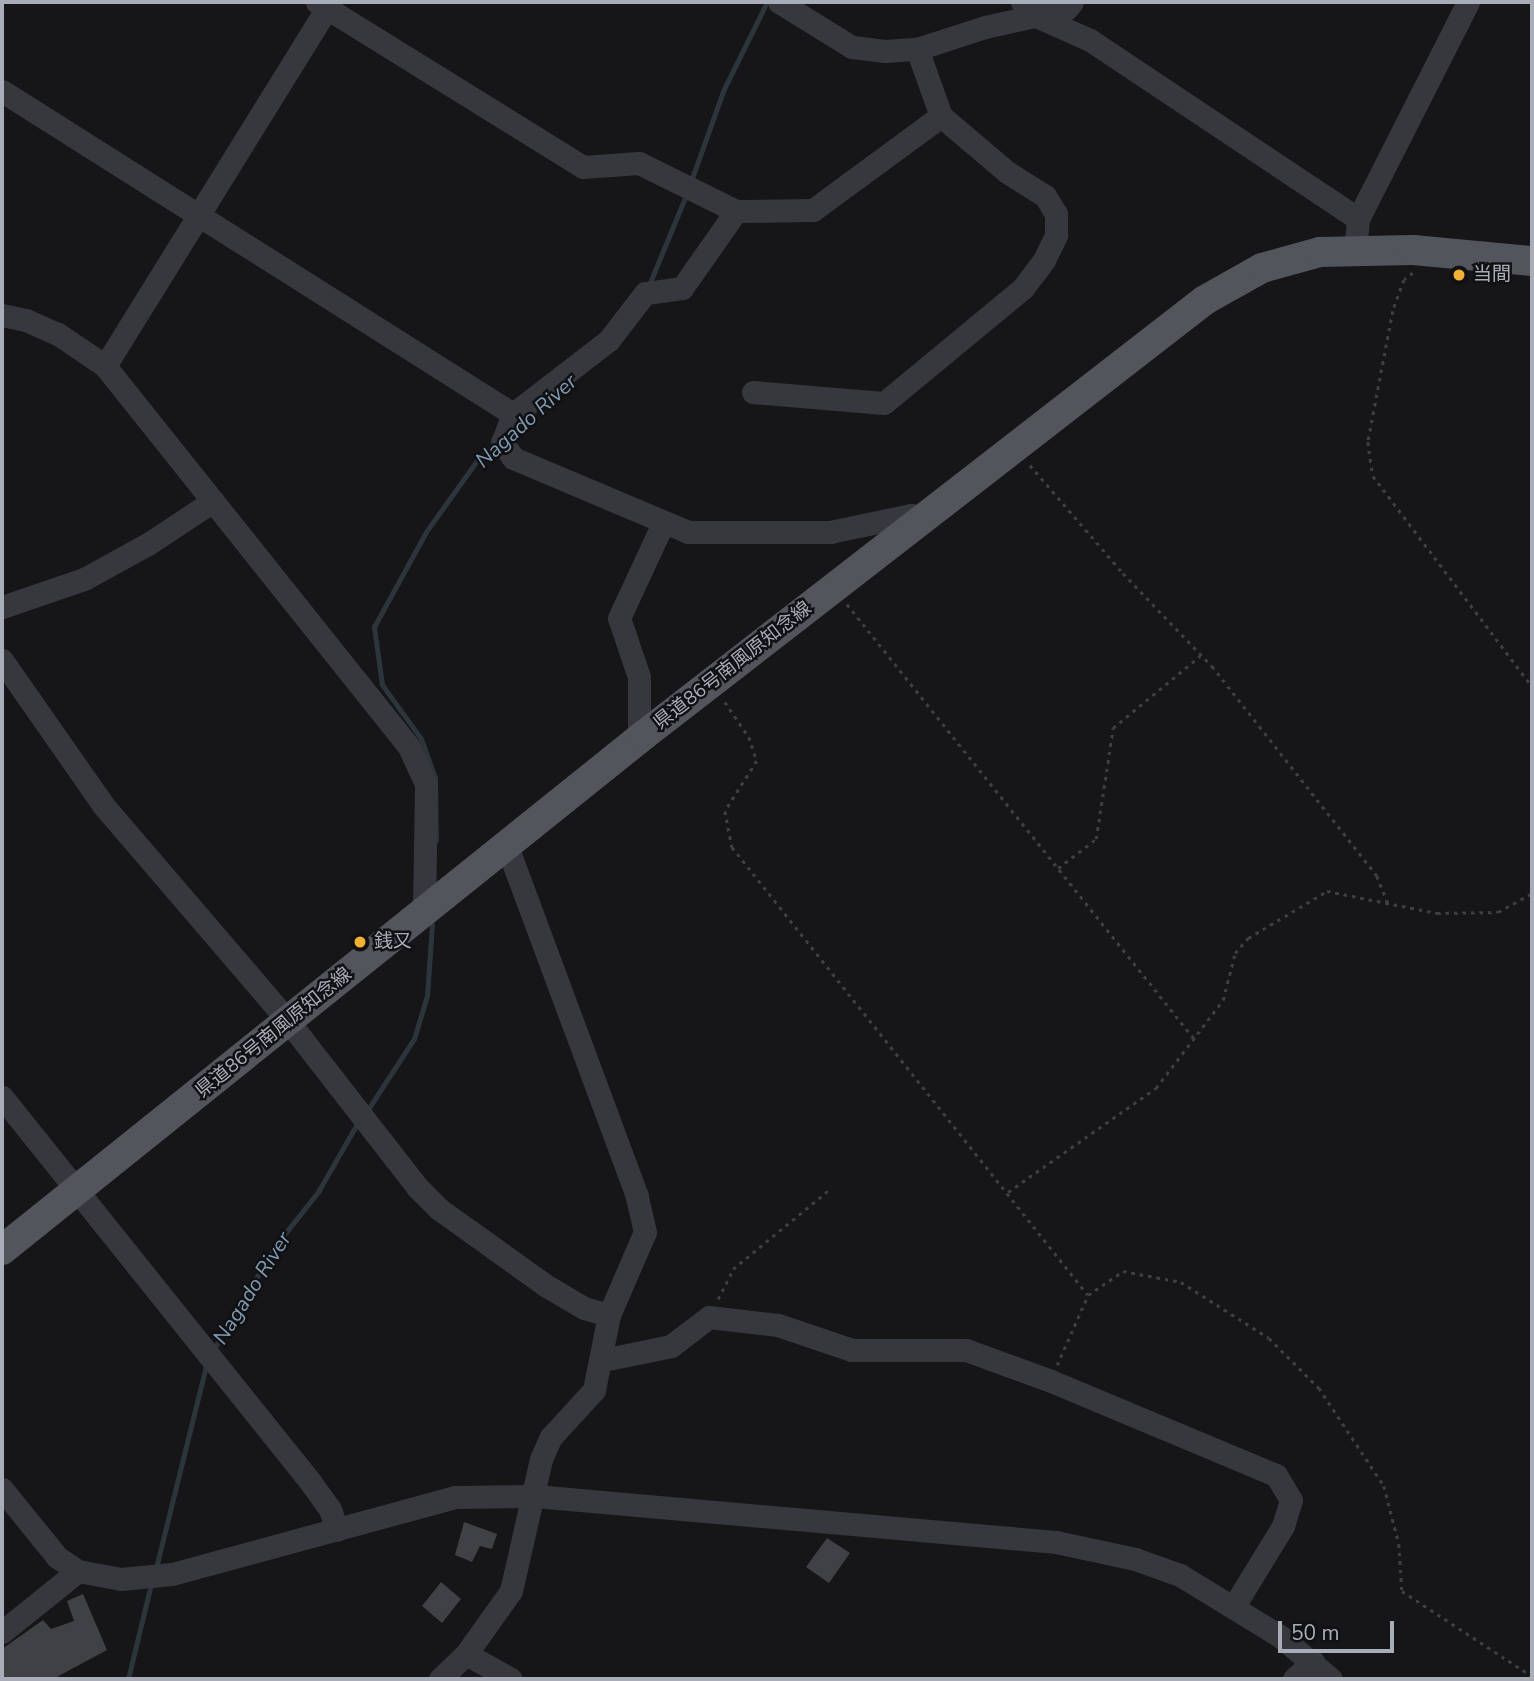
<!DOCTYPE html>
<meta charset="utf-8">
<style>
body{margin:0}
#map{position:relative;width:1534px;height:1681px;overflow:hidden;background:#161618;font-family:"Nunito Sans","Noto Sans JP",sans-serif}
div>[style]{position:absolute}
.stream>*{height:4.5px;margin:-2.25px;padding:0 2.25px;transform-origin:2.25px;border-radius:2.25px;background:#2c353c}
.building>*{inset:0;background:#404145}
.path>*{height:2.5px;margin-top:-1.25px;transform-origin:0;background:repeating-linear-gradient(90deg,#3d3f44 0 3.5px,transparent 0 8.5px)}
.minor>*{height:23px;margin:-11.5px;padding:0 11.5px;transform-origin:11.5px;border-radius:11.5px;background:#37383d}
.major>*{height:30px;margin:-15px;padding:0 15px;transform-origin:15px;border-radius:15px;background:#53555c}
.dots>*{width:19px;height:19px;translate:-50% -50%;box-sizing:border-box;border:4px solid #111113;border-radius:50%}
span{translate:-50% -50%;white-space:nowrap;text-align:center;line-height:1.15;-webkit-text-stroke:5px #111113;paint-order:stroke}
.poi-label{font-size:19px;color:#a8adb8}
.left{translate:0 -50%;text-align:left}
.street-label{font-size:19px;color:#a8adb8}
.water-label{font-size:21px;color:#7f9bb3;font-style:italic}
.frame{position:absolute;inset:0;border:4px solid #a8adb8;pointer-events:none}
.scale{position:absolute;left:1278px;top:1621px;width:116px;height:32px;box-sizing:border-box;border:4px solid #a8adb8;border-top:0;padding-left:9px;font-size:21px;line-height:24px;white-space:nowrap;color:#a8adb8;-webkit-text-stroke:5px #111113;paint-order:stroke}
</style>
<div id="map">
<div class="stream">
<div style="left:691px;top:181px;width:98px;rotate:-70.3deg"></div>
<div style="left:724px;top:89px;width:97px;rotate:-63.7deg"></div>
<div style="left:649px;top:285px;width:100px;rotate:-67.6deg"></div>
<div style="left:519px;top:424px;width:19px;rotate:-39deg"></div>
<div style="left:436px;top:841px;width:63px;rotate:-90.9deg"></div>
<div style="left:435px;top:778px;width:41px;rotate:-109.7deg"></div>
<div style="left:421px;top:739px;width:67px;rotate:-125.8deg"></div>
<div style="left:382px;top:685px;width:59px;rotate:-97.9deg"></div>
<div style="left:374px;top:627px;width:108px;rotate:-61.3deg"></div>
<div style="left:426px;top:532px;width:86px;rotate:-54.5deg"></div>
<div style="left:476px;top:462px;width:28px;rotate:-44deg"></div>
<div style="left:367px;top:1111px;width:86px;rotate:-56.9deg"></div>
<div style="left:414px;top:1039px;width:45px;rotate:-73.2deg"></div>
<div style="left:427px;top:996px;width:71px;rotate:-86deg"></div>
<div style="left:214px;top:1349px;width:121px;rotate:-59.2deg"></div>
<div style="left:276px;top:1245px;width:68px;rotate:-51.6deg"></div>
<div style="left:318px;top:1192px;width:78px;rotate:-60.2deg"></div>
<div style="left:156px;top:1568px;width:208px;rotate:-76.1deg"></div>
<div style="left:128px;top:1679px;width:98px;rotate:-76.4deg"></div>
</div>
<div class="building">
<div style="clip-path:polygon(464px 1522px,497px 1534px,492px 1549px,480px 1546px,472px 1562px,455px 1555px)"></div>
<div style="clip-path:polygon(827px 1538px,850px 1553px,829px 1583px,806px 1567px)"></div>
<div style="clip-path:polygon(441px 1582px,461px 1599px,442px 1623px,422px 1606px)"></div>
<div style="clip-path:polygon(83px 1594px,107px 1650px,53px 1679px,2px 1679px,2px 1649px,43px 1620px,51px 1629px,74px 1621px,67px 1601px)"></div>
</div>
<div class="path">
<div style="left:1413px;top:273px;width:11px;rotate:142deg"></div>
<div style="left:1404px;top:280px;width:33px;rotate:110deg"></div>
<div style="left:1393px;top:311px;width:133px;rotate:100.8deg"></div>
<div style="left:1368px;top:442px;width:34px;rotate:82deg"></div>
<div style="left:1373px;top:476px;width:263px;rotate:52.9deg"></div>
<div style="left:1030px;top:465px;width:143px;rotate:49.3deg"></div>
<div style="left:1123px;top:573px;width:129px;rotate:46.3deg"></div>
<div style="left:1212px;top:666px;width:267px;rotate:51.8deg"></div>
<div style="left:1377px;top:876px;width:32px;rotate:68deg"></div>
<div style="left:847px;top:604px;width:559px;rotate:51.39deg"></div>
<div style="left:725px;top:702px;width:42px;rotate:55.6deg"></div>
<div style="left:749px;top:737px;width:25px;rotate:72deg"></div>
<div style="left:757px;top:761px;width:59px;rotate:122.6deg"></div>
<div style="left:725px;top:811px;width:37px;rotate:79deg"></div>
<div style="left:732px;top:847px;width:572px;rotate:51.53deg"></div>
<div style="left:1058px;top:868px;width:48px;rotate:-37.3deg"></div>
<div style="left:1096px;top:839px;width:112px;rotate:-81.3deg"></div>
<div style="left:1113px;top:728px;width:113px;rotate:-39.6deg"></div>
<div style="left:1008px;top:1192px;width:181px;rotate:-35.1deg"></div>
<div style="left:1156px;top:1088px;width:111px;rotate:-52.7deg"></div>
<div style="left:1223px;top:1000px;width:49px;rotate:-75.7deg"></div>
<div style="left:1235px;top:953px;width:20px;rotate:-49deg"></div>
<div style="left:1248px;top:938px;width:92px;rotate:-30.7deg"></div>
<div style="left:1327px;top:891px;width:112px;rotate:11.3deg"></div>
<div style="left:1437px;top:913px;width:61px;rotate:-0.9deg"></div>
<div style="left:1498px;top:912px;width:39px;rotate:-29deg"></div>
<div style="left:718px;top:1299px;width:34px;rotate:-63deg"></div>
<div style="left:733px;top:1269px;width:126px;rotate:-39.5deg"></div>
<div style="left:1057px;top:1365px;width:77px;rotate:-66.1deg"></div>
<div style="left:1088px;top:1295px;width:42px;rotate:-34.4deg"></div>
<div style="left:1123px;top:1271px;width:59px;rotate:10.7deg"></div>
<div style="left:1181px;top:1282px;width:104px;rotate:32.5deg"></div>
<div style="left:1269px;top:1338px;width:71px;rotate:45deg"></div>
<div style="left:1319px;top:1388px;width:118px;rotate:56.4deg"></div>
<div style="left:1384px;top:1486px;width:60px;rotate:75.5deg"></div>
<div style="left:1399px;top:1544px;width:47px;rotate:86.3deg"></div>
<div style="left:1402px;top:1591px;width:155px;rotate:33.2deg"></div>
</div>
<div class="minor">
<div style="left:317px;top:2px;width:313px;rotate:31.8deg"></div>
<div style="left:583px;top:167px;width:56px;rotate:-4.1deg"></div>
<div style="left:639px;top:163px;width:108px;rotate:26.3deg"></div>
<div style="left:736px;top:211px;width:77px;rotate:-0.7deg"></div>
<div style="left:813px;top:210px;width:159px;rotate:-36.3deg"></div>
<div style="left:941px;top:116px;width:71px;rotate:-109.7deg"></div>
<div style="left:779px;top:2px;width:86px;rotate:31.7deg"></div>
<div style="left:852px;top:47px;width:33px;rotate:7deg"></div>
<div style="left:885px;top:51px;width:32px;rotate:-4deg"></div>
<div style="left:917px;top:49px;width:71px;rotate:-17.9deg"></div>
<div style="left:985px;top:27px;width:83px;rotate:-12.5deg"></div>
<div style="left:1066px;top:9px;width:9px;rotate:-49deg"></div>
<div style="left:1022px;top:2px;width:20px;rotate:45deg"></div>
<div style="left:1036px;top:16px;width:59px;rotate:24deg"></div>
<div style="left:1090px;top:40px;width:322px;rotate:33.7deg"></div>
<div style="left:2px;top:91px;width:605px;rotate:32.3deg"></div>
<div style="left:736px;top:211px;width:94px;rotate:125deg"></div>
<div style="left:682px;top:288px;width:37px;rotate:172deg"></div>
<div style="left:645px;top:293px;width:59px;rotate:127.5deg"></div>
<div style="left:609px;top:340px;width:121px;rotate:142.4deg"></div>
<div style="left:513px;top:414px;width:30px;rotate:111deg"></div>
<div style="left:502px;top:442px;width:19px;rotate:55deg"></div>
<div style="left:513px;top:458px;width:190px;rotate:22.9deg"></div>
<div style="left:688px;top:532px;width:142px"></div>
<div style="left:830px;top:532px;width:83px;rotate:-11.9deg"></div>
<div style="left:911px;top:515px;width:13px;rotate:29deg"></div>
<div style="left:1355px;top:249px;width:30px;rotate:-84deg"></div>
<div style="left:1358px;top:219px;width:243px;rotate:-63.1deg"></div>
<div style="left:2px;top:315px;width:25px;rotate:12deg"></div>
<div style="left:26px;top:320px;width:35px;rotate:24deg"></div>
<div style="left:58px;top:334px;width:57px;rotate:34.2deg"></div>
<div style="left:105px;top:366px;width:487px;rotate:51.4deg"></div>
<div style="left:409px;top:747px;width:41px;rotate:65.3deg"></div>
<div style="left:426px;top:784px;width:129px;rotate:90.9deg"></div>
<div style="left:105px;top:366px;width:428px;rotate:-58.2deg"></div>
<div style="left:753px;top:392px;width:131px;rotate:4.8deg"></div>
<div style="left:884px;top:403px;width:180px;rotate:-39.6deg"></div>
<div style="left:1023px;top:288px;width:35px;rotate:-53deg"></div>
<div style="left:1044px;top:260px;width:28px;rotate:-64deg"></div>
<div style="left:1056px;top:235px;width:21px;rotate:-90deg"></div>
<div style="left:1056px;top:214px;width:21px;rotate:-121deg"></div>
<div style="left:1045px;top:196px;width:45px;rotate:-147.7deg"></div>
<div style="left:1007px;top:172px;width:87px;rotate:-139.7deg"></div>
<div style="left:2px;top:607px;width:87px;rotate:-18.9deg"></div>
<div style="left:84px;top:579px;width:73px;rotate:-28.7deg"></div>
<div style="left:148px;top:544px;width:78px;rotate:-33.5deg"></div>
<div style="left:2px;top:660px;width:177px;rotate:55.1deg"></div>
<div style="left:103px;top:805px;width:284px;rotate:49.4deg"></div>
<div style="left:288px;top:1021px;width:210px;rotate:52.1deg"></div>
<div style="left:417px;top:1187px;width:31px;rotate:45deg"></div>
<div style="left:439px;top:1209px;width:130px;rotate:35.6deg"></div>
<div style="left:545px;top:1285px;width:45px;rotate:30.5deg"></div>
<div style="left:584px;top:1308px;width:26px;rotate:16deg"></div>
<div style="left:644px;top:735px;width:9px;rotate:-122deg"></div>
<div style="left:639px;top:727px;width:50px;rotate:-90deg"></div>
<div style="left:639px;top:677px;width:62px;rotate:-108.7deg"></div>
<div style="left:619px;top:618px;width:105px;rotate:-65.1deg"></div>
<div style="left:2px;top:1097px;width:494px;rotate:51.3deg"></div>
<div style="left:311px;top:1483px;width:32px;rotate:54deg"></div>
<div style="left:330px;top:1509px;width:22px;rotate:72deg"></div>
<div style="left:603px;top:1360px;width:69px;rotate:-11.6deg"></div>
<div style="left:671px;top:1346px;width:48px;rotate:-37.3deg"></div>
<div style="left:709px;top:1317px;width:69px;rotate:6.6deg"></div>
<div style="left:778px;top:1325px;width:78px;rotate:18.7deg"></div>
<div style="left:852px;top:1350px;width:114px"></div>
<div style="left:966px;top:1350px;width:90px;rotate:20deg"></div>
<div style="left:1051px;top:1381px;width:244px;rotate:22.7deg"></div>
<div style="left:1276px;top:1475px;width:29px;rotate:59deg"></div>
<div style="left:1291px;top:1500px;width:27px;rotate:107deg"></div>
<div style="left:1283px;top:1526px;width:94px;rotate:121.5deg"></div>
<div style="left:2px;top:1489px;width:87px;rotate:51deg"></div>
<div style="left:57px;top:1557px;width:25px;rotate:34deg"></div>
<div style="left:78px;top:1571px;width:44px;rotate:10.5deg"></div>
<div style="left:121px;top:1579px;width:51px;rotate:-5.6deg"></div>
<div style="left:172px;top:1574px;width:294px;rotate:-15.2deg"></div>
<div style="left:456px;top:1497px;width:79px;rotate:-0.7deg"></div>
<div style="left:535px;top:1496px;width:523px;rotate:5.05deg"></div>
<div style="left:1056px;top:1542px;width:81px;rotate:12.1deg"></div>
<div style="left:1135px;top:1559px;width:48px;rotate:19.6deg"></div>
<div style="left:1180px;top:1575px;width:119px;rotate:31.5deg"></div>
<div style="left:1281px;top:1637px;width:65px;rotate:40deg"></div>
<div style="left:2px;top:1632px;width:97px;rotate:-38.8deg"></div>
<div style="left:466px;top:1654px;width:51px;rotate:29.1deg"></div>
<div style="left:440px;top:1679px;width:36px;rotate:-44deg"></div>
<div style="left:466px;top:1654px;width:77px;rotate:-54.5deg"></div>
<div style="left:511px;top:1591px;width:135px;rotate:-77.2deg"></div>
<div style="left:541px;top:1459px;width:24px;rotate:-66deg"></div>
<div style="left:551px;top:1437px;width:64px;rotate:-47.5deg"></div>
<div style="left:594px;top:1390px;width:76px;rotate:-78.7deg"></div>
<div style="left:609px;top:1315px;width:90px;rotate:-66.6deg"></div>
<div style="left:645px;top:1232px;width:37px;rotate:-103deg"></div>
<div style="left:637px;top:1196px;width:372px;rotate:-110.4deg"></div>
<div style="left:1294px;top:1679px;width:26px;rotate:-43deg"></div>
</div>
<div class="major">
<div style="left:2px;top:1250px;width:823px;rotate:-38.74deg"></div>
<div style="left:644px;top:735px;width:710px;rotate:-37.79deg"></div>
<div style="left:1205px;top:300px;width:65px;rotate:-29.3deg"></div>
<div style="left:1262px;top:268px;width:60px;rotate:-15.4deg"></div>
<div style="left:1320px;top:252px;width:93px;rotate:-1.2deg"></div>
<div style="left:1413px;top:250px;width:120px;rotate:5.3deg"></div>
</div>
<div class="dots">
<div style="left:1459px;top:275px;background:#f2b134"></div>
<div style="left:360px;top:942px;background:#f2b134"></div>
</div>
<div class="poi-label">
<span class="left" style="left:1473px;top:275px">当間</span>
<span class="left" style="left:374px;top:942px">銭又</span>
</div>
<div class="street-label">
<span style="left:733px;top:666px;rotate:-38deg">県道86号南風原知念線</span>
<span style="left:274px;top:1033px;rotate:-39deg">県道86号南風原知念線</span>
</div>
<div class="water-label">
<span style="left:526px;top:421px;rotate:-42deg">Nagado River</span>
<span style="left:252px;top:1288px;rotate:-58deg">Nagado River</span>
</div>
<div class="frame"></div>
<div class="scale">50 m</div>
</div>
